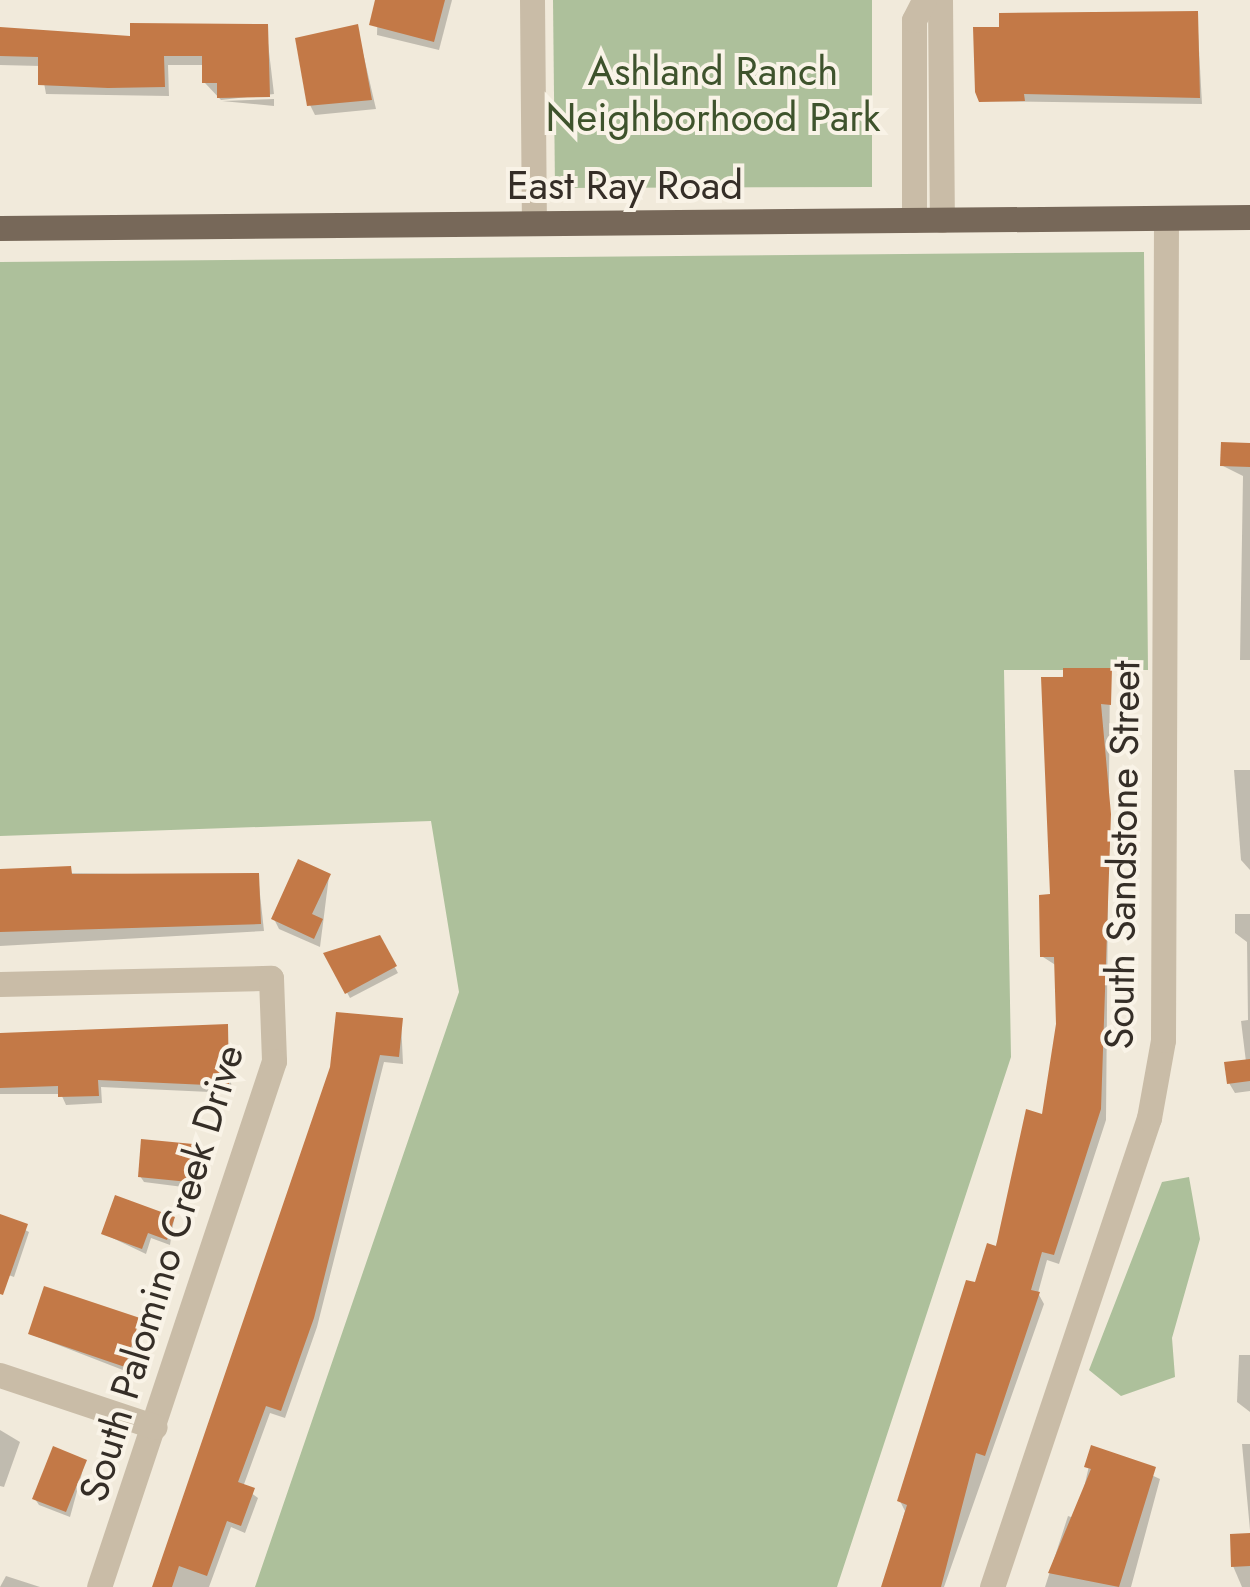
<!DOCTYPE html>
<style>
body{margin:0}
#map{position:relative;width:1250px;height:1587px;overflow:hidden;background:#f1eadb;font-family:Jost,sans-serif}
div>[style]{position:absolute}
.green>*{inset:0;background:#adc09b}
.shadow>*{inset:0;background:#0003}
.building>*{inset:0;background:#c37947}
.minor>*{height:25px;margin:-12.5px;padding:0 12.5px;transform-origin:12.5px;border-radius:12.5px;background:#c9bca7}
.major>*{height:25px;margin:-12.5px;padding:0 12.5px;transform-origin:12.5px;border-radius:12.5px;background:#776859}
span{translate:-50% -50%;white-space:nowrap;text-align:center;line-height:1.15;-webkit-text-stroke:8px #f9f3e7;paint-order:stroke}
.park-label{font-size:40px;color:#3e532c}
.street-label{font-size:40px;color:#352e27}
</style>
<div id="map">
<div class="green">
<div style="clip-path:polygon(553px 0,872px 0,872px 187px,555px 188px)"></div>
<div style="clip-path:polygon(1144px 252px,1148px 670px,1004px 670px,1011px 1057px,837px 1587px,255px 1587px,459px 992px,431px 821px,0 836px,0 262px)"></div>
<div style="clip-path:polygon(1189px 1177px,1200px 1239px,1172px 1338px,1175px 1377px,1121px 1396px,1089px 1370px,1162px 1182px)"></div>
</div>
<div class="shadow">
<div style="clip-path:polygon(378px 0,452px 0,439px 50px,377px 35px)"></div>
<div style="clip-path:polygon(1197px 14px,1202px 104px,982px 101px)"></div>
<div style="clip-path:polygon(266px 26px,274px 94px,221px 100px,205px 83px,204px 65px,168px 65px,169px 96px,46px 94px,41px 66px,0 65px,0 28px,133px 39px)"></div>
<div style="clip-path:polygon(357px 27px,376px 109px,315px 115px,310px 105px)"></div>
<div style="clip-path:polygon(274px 99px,274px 106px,222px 101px)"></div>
<div style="clip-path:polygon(1250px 446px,1250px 660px,1240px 660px,1243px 476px,1223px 466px)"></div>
<div style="clip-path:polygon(1110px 671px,1106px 1120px,1059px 1264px,1047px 1260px,1038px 1293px,1044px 1304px,944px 1587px,883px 1587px,905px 1511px,900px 1501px,1044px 1117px,1059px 1024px,1057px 966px,1043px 957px,1053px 897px,1044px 679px)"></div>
<div style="clip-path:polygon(1234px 770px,1250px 770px,1250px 870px,1241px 860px)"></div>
<div style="clip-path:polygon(0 872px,258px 876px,264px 931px,0 946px)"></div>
<div style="clip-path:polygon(329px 876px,320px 947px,279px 929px,274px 919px)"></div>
<div style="clip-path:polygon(1235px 914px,1250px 914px,1250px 1091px,1235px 1093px,1229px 1083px,1246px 1062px,1241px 1021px,1248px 1020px,1247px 942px,1235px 933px)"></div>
<div style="clip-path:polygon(379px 938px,398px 973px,350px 998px,326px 954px)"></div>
<div style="clip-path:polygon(401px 1020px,403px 1064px,384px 1062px,317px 1327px,285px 1418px,270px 1413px,243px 1487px,258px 1498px,245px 1533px,231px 1527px,209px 1587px,153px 1587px,333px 1068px)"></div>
<div style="clip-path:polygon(226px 1027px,232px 1093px,101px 1087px,102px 1103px,66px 1105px,61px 1094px,0 1094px,0 1037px)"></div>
<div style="clip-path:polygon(191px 1147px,191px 1188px,144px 1182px,140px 1176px)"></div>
<div style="clip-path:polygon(0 1217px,29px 1232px,14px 1277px,0 1272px)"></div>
<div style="clip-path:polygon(174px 1219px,170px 1245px,151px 1238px,146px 1254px,104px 1234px)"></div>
<div style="clip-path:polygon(138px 1320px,128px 1372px,30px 1334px)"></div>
<div style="clip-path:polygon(1239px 1355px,1250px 1355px,1250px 1412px,1237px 1402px)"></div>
<div style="clip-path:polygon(0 1430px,20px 1442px,4px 1487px,0 1486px)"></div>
<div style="clip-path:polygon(1242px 1444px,1250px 1444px,1250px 1530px)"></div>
<div style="clip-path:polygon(1093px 1448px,1160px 1479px,1131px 1587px,1045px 1587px,1068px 1516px,1077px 1519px)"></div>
<div style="clip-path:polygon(85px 1462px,70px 1517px,39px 1505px,35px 1499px)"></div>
<div style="clip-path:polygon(1250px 1536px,1250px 1587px,1242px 1587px,1233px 1566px)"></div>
<div style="clip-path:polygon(6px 1576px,40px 1587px,0 1587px)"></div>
</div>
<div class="building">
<div style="clip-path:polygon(375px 0,445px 0,434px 42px,369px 25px)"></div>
<div style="clip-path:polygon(1198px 11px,1200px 98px,1024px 94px,1025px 101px,979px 102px,975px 92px,973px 27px,999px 27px,999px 13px)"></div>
<div style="clip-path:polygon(130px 23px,268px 24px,270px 97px,217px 98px,217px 83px,202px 83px,202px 56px,164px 56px,165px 87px,108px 88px,38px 85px,38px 57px,0 56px,0 27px,130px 36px)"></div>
<div style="clip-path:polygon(358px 24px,372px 100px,307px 106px,295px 38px)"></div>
<div style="clip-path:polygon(1221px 442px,1250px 443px,1250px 467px,1220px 466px)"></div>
<div style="clip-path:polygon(1063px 668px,1112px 668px,1111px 705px,1101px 704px,1111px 814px,1101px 1109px,1054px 1255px,1042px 1252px,1031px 1290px,1040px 1292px,985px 1456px,976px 1453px,941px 1587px,881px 1587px,907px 1505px,897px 1501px,966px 1280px,975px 1282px,987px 1243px,996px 1246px,1026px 1109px,1042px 1114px,1056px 1024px,1054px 957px,1040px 957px,1039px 895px,1050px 894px,1041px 677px,1063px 677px)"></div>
<div style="clip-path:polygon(298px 859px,331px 874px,312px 914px,323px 919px,314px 939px,271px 919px)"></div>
<div style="clip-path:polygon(71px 866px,72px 874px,259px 873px,261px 924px,0 932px,0 869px)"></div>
<div style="clip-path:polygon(380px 935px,397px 966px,345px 994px,323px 953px)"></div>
<div style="clip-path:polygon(336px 1012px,403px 1018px,399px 1057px,380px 1055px,314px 1318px,281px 1411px,266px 1406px,238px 1482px,255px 1488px,241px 1526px,227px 1521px,207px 1576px,179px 1566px,172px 1587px,152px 1587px,330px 1067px)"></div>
<div style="clip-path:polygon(228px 1024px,229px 1086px,98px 1080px,99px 1096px,58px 1097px,58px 1086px,0 1088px,0 1033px)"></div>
<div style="clip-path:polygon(1250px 1059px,1250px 1081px,1227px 1084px,1224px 1062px)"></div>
<div style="clip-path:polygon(141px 1139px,193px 1144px,189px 1182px,138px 1177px)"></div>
<div style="clip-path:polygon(115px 1195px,175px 1217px,167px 1240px,148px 1233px,142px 1249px,101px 1234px)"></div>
<div style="clip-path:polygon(0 1214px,28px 1224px,3px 1295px,0 1294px)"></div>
<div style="clip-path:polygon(44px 1286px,140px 1318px,125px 1367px,28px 1334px)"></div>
<div style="clip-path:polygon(1091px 1445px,1156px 1467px,1119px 1587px,1048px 1573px,1091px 1469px,1084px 1467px)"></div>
<div style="clip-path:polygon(53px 1446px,87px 1460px,66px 1512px,32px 1499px)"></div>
<div style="clip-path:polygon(1250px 1533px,1250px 1566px,1231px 1567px,1230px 1534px)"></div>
</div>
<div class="minor">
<div style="left:532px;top:0;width:223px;rotate:89.5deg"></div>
<div style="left:940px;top:0;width:220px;rotate:89.5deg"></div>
<div style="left:914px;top:220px;width:200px;rotate:-90deg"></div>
<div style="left:914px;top:20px;width:22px;rotate:-63deg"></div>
<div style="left:0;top:984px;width:271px;rotate:-1.3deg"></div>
<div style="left:271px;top:978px;width:83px;rotate:87.9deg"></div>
<div style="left:274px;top:1061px;width:554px;rotate:108.4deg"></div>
<div style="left:0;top:1375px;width:163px;rotate:18.5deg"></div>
<div style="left:992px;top:1587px;width:495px;rotate:-71.5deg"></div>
<div style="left:1149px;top:1118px;width:79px;rotate:-79.8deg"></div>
<div style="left:1163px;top:1040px;width:822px;rotate:-89.79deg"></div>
</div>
<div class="major">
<div style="left:0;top:228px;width:1250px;rotate:-0.5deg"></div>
</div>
<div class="park-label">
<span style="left:713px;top:94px">Ashland Ranch<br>Neighborhood Park</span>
</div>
<div class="street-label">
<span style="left:625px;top:185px">East Ray Road</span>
<span style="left:1122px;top:855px;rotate:-89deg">South Sandstone Street</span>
<span style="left:161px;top:1273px;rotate:-73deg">South Palomino Creek Drive</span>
</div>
</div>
